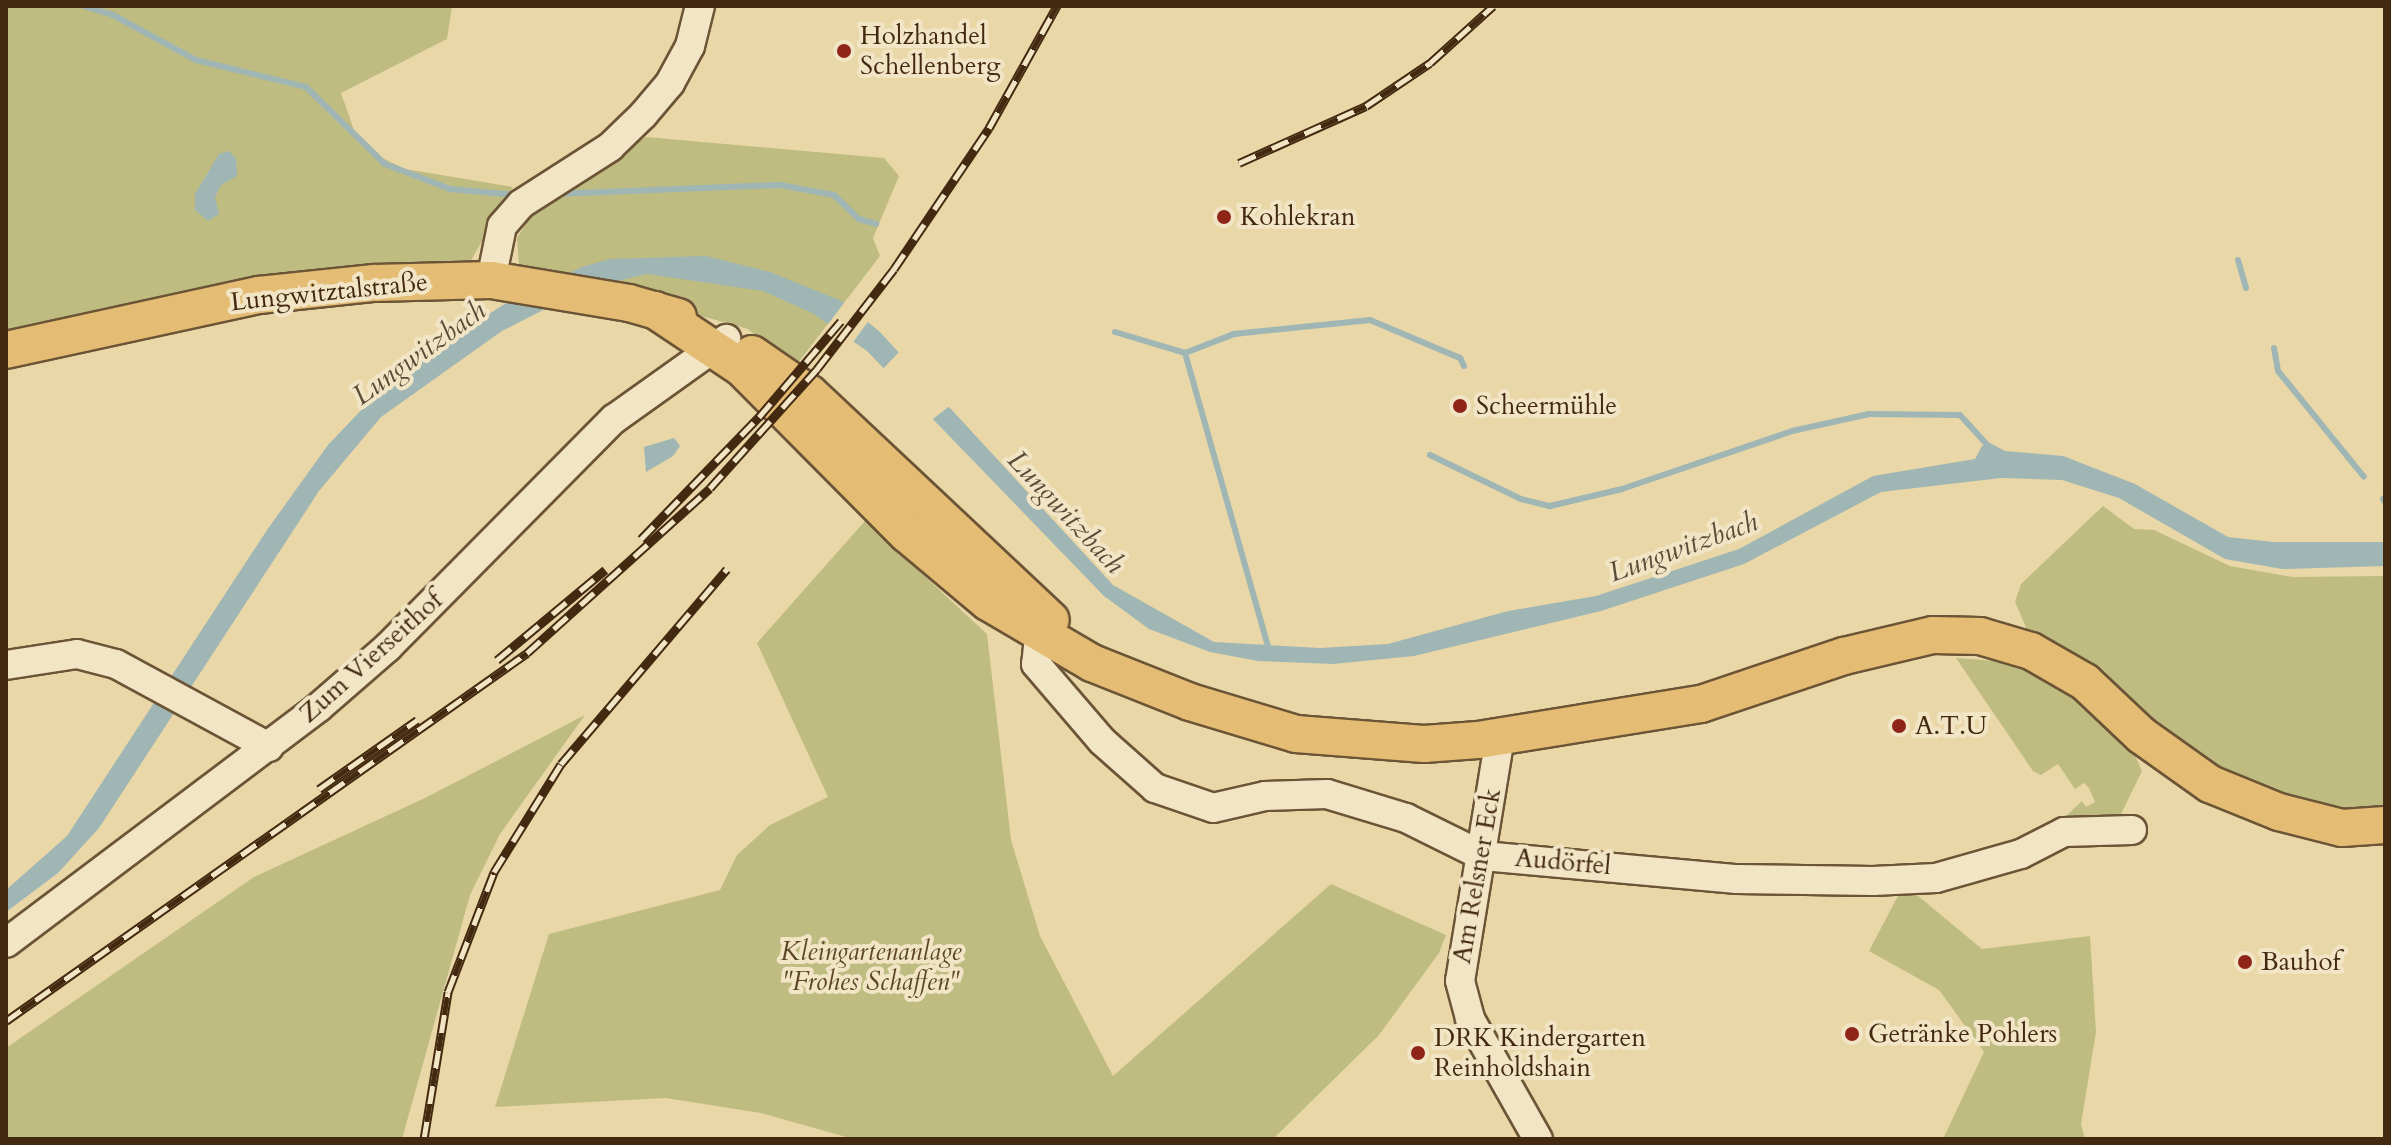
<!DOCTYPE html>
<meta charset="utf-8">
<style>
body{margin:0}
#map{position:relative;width:2391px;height:1145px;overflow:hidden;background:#e9d7a7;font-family:Cardo,serif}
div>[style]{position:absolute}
.green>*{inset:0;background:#bfbc82}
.water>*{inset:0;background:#9fb6b5}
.pier>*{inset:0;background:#e9d7a7}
.stream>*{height:6px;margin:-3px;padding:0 3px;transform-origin:3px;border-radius:3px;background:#9fb6b5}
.roads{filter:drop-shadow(2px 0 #6c5436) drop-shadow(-2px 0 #6c5436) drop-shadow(0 2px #6c5436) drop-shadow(0 -2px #6c5436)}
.minor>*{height:28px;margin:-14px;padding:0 14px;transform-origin:14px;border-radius:14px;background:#f1e5c6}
.major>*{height:36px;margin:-18px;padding:0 18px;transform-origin:18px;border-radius:18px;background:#e4bc74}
.rail>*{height:9px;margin-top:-4.5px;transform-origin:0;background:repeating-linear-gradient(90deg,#f1e5c6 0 18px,#432910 0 36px);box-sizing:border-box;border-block:2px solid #432910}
.dots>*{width:22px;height:22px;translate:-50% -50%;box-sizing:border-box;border:4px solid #f1e5c6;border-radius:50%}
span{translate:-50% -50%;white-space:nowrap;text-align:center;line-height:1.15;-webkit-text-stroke:8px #f1e5c6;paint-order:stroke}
.poi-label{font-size:26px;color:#432910}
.left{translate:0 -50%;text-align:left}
.street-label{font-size:26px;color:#432910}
.park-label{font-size:26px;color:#5c4627;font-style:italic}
.water-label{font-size:28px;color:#5a4c39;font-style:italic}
.frame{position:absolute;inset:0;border:8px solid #432910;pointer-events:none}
</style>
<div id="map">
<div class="green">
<div style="clip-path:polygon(6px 6px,452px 6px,447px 39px,341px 93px,354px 130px,384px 159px,405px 169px,513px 187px,469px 264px,6px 337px)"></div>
<div style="clip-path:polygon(646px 137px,884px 158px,899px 176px,873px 238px,880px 256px,794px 368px,748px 329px,519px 265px,517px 238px,535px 209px)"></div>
<div style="clip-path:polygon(2103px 506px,2134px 529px,2154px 530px,2230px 566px,2293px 577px,2385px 576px,2385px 811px,2324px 808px,2227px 776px,2028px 632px,2015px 602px,2021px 584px)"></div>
<div style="clip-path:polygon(865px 521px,987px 634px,1011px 840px,1040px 936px,1113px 1076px,1331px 884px,1446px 935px,1439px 953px,1379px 1035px,1273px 1139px,853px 1139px,761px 1113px,666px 1098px,495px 1107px,549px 934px,720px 890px,737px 855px,770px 825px,828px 797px,757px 643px)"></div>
<div style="clip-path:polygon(1956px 658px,1996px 661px,2032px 672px,2069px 692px,2130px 744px,2142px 771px,2121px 814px,2112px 820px,2062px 820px,2082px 801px,2086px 807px,2095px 802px,2089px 788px,2084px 783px,2075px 789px,2058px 764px,2041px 775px,2033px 771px)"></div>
<div style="clip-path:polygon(585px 715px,500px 834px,470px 895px,402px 1139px,6px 1139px,6px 1048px,254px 877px,425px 798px)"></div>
<div style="clip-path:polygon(1900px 892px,1917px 895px,1982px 949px,2090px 936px,2096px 1032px,2081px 1124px,2085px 1139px,1943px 1139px,1984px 1052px,1939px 990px,1869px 951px)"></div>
</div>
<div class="water">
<div style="clip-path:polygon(229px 151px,236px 158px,237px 176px,221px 185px,215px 197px,219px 214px,208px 221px,195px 210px,195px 194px,219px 154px)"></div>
<div style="clip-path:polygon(706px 256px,770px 272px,844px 302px,880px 332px,1113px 585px,1214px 642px,1320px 648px,1388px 644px,1508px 611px,1596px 596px,1739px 549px,1873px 476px,1975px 459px,1982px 446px,1990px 443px,2005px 451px,2063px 456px,2135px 484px,2228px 537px,2273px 542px,2385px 542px,2385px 566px,2282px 569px,2225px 559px,2119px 498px,2062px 480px,2001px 478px,1881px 492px,1744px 564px,1601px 611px,1414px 656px,1333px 664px,1258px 661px,1210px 652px,1149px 629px,1104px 596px,867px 351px,812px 313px,763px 291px,647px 274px,584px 289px,502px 331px,381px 417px,319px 491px,99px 828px,58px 873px,6px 912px,6px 890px,67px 836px,267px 530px,328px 445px,367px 404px,452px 337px,508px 302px,582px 267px,610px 259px)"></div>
<div style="clip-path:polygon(674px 438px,680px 446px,673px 456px,646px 472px,644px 447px)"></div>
</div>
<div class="pier">
<div style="clip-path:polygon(847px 299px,870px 319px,851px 345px,826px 327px)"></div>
<div style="clip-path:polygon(901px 350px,951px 405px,929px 422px,881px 371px)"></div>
</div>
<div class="stream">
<div style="left:84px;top:6px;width:30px;rotate:17deg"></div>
<div style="left:113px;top:15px;width:94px;rotate:28.5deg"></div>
<div style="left:196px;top:60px;width:113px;rotate:13.8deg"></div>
<div style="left:306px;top:87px;width:110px;rotate:44.3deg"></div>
<div style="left:385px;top:164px;width:70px;rotate:21deg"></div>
<div style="left:450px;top:189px;width:65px;rotate:5.3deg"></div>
<div style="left:555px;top:194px;width:225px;rotate:-2.3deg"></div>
<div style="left:780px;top:185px;width:55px;rotate:10.5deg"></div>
<div style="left:834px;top:195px;width:35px;rotate:44deg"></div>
<div style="left:859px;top:219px;width:18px;rotate:16deg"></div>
<div style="left:2238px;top:260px;width:29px;rotate:74deg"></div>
<div style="left:1115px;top:332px;width:73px;rotate:16.7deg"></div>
<div style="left:1185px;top:353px;width:53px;rotate:-21.2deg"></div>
<div style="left:1234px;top:334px;width:137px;rotate:-5.9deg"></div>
<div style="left:1370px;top:320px;width:98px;rotate:22.9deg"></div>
<div style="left:1460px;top:358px;width:9px;rotate:63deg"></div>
<div style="left:2274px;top:348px;width:23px;rotate:80deg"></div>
<div style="left:2278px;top:371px;width:136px;rotate:50.9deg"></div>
<div style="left:1185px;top:353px;width:309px;rotate:74.2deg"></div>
<div style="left:1430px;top:455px;width:101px;rotate:25.8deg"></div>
<div style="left:1521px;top:499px;width:30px;rotate:14deg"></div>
<div style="left:1550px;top:506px;width:74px;rotate:-13.3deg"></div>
<div style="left:1622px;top:489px;width:180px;rotate:-18.8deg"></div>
<div style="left:1792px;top:431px;width:79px;rotate:-12.4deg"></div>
<div style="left:1869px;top:414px;width:91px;rotate:0.6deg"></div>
<div style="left:1960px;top:415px;width:46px;rotate:47.6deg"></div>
<div style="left:2383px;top:499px;width:4px;rotate:56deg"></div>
</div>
<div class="roads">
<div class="minor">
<div style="left:491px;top:280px;width:55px;rotate:-78.5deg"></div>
<div style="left:502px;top:226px;width:29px;rotate:-49deg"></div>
<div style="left:521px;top:204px;width:106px;rotate:-32.6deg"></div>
<div style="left:610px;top:147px;width:46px;rotate:-44.1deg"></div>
<div style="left:643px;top:115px;width:42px;rotate:-49.8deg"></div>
<div style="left:670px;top:83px;width:42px;rotate:-61.6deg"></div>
<div style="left:690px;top:46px;width:41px;rotate:-76deg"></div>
<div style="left:1039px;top:637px;width:27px;rotate:96deg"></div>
<div style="left:1036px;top:664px;width:101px;rotate:49.4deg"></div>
<div style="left:1102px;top:741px;width:71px;rotate:41.6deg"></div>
<div style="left:1155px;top:788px;width:61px;rotate:19deg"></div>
<div style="left:1213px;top:808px;width:53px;rotate:-13deg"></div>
<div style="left:1265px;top:796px;width:62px;rotate:-1.8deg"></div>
<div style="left:1327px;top:794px;width:83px;rotate:16.9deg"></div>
<div style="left:1406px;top:818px;width:86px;rotate:26.3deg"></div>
<div style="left:1483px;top:856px;width:255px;rotate:5.2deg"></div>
<div style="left:1737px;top:879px;width:136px;rotate:0.8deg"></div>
<div style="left:1873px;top:881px;width:63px;rotate:-2.7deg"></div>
<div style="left:1936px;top:878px;width:88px;rotate:-15.8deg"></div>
<div style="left:2021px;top:854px;width:48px;rotate:-27.1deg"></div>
<div style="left:2064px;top:832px;width:68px;rotate:-1.7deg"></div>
<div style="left:6px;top:665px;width:72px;rotate:-8.8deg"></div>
<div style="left:77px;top:654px;width:40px;rotate:14.4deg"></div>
<div style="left:116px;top:664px;width:174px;rotate:28.5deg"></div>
<div style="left:1500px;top:737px;width:247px;rotate:99.3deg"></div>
<div style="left:1460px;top:981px;width:39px;rotate:75deg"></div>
<div style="left:1470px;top:1019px;width:138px;rotate:60.5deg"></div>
<div style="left:6px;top:943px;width:392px;rotate:-37deg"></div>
<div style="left:319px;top:707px;width:91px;rotate:-41deg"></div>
<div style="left:388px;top:647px;width:321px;rotate:-45.3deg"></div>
<div style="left:614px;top:419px;width:138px;rotate:-35.5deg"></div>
</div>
<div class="major">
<div style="left:655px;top:310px;width:105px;rotate:33.7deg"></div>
<div style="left:742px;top:368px;width:234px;rotate:45.2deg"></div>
<div style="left:907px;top:534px;width:106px;rotate:40deg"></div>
<div style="left:988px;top:602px;width:121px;rotate:30.4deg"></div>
<div style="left:1092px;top:663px;width:105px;rotate:21.7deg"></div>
<div style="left:1190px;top:702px;width:111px;rotate:16.8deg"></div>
<div style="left:1296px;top:734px;width:128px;rotate:4.5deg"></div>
<div style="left:1424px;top:744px;width:54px;rotate:-4.2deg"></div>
<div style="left:1478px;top:740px;width:226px;rotate:-9.2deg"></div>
<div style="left:1701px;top:704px;width:151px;rotate:-18.6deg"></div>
<div style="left:1844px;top:656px;width:91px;rotate:-13.3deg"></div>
<div style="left:1933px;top:635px;width:47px;rotate:1.2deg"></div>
<div style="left:1980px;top:636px;width:53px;rotate:16.4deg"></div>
<div style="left:2031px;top:651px;width:62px;rotate:29.9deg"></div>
<div style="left:2085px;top:682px;width:77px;rotate:43.4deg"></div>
<div style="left:2141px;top:735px;width:85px;rotate:35.4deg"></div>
<div style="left:2210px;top:784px;width:74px;rotate:22.1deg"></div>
<div style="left:2279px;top:812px;width:65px;rotate:14.3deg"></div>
<div style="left:2342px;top:828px;width:43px;rotate:-4deg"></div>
<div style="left:6px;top:350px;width:259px;rotate:-12.3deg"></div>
<div style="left:259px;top:295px;width:116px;rotate:-6deg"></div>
<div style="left:374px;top:283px;width:117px;rotate:-1.5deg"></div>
<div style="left:491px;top:280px;width:140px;rotate:9.5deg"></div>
<div style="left:629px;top:303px;width:51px;rotate:15.9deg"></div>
<div style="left:752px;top:354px;width:70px;rotate:34.6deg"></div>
<div style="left:810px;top:394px;width:330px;rotate:43.2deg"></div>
</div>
</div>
<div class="rail">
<div style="left:1239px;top:163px;width:139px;rotate:-24.2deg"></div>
<div style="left:1366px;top:106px;width:77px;rotate:-33.9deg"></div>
<div style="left:1430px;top:63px;width:85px;rotate:-42.1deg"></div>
<div style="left:641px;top:539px;width:170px;rotate:-46deg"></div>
<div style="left:759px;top:417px;width:126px;rotate:-49.5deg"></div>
<div style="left:497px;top:660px;width:141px;rotate:-39.8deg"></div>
<div style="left:319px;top:789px;width:120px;rotate:-35.1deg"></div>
<div style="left:6px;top:1021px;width:638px;rotate:-35.23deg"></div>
<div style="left:527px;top:653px;width:246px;rotate:-42deg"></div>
<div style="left:710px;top:488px;width:160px;rotate:-48deg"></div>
<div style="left:817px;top:369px;width:126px;rotate:-52.4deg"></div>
<div style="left:894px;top:269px;width:170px;rotate:-56deg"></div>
<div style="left:989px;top:128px;width:140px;rotate:-60.9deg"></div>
<div style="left:424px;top:1139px;width:149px;rotate:-80.7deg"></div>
<div style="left:448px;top:992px;width:129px;rotate:-69deg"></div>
<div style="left:494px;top:872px;width:127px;rotate:-58.2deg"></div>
<div style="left:561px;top:764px;width:256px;rotate:-49.6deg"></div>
</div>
<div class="dots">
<div style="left:844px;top:51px;background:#8f2418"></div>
<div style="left:1224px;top:217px;background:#8f2418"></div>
<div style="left:1460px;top:406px;background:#8f2418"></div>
<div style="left:1899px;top:726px;background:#8f2418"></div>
<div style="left:2245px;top:962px;background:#8f2418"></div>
<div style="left:1852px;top:1034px;background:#8f2418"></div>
<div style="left:1418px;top:1053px;background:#8f2418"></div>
</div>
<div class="poi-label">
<span class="left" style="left:860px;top:51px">Holzhandel<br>Schellenberg</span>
<span class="left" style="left:1240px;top:217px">Kohlekran</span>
<span class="left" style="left:1476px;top:406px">Scheermühle</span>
<span class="left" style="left:1915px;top:726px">A.T.U</span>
<span class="left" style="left:2261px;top:962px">Bauhof</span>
<span class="left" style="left:1868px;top:1034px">Getränke Pohlers</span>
<span class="left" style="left:1434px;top:1053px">DRK Kindergarten<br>Reinholdshain</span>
</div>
<div class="street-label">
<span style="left:329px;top:292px;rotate:-6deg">Lungwitztalstraße</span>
<span style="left:371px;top:657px;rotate:-42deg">Zum Vierseithof</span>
<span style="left:1563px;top:862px;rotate:5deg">Audörfel</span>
<span style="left:1477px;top:876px;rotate:-80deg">Am Relsner Eck</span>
</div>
<div class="park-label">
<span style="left:871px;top:967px">Kleingartenanlage<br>"Frohes Schaffen"</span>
</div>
<div class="water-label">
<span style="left:419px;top:353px;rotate:-36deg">Lungwitzbach</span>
<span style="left:1066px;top:512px;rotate:47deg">Lungwitzbach</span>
<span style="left:1683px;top:547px;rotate:-20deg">Lungwitzbach</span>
</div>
<div class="frame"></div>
</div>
